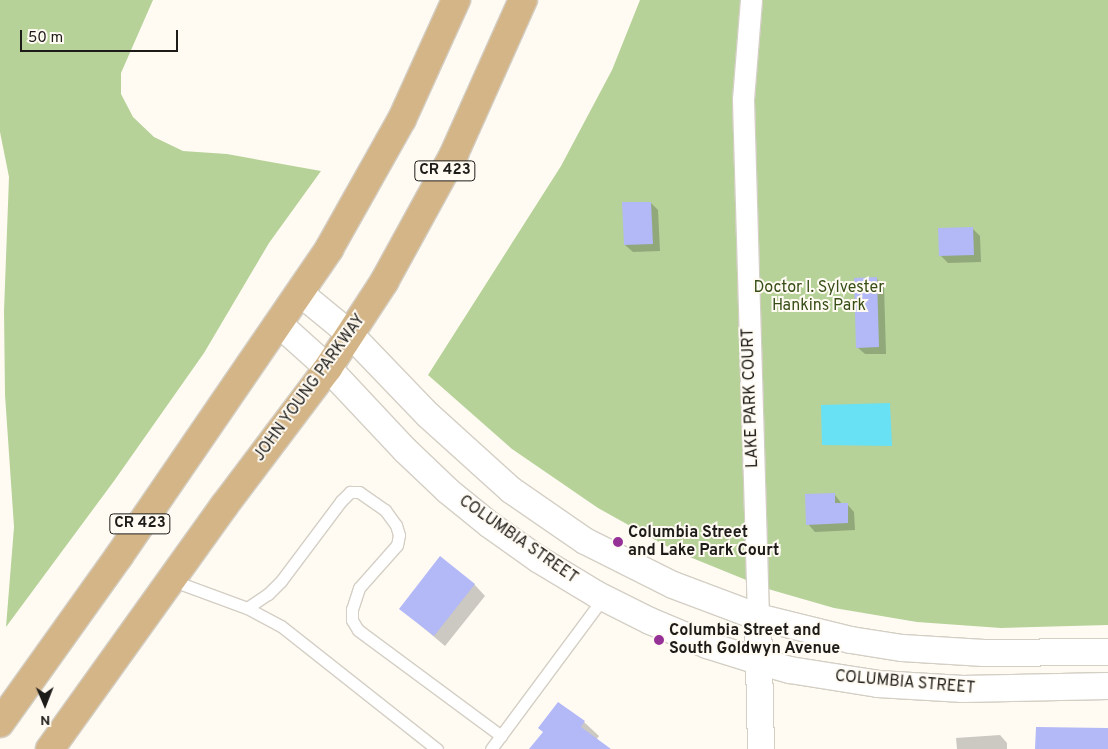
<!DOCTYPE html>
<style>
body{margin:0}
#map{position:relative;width:1108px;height:749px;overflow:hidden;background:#fffbf3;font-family:Overpass,sans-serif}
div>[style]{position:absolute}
.green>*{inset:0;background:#b6d299}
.water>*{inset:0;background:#68e1f5}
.shadow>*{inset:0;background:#0003}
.building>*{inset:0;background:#b3b8f7}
.roads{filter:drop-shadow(1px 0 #d4cfc5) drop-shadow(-1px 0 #d4cfc5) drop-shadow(0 1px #d4cfc5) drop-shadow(0 -1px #d4cfc5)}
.service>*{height:11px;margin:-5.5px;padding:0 5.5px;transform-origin:5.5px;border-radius:5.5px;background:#fff}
.minor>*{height:21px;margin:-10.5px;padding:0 10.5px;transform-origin:10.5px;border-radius:10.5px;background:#fff}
.tertiary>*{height:26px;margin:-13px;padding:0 13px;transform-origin:13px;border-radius:13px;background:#fff}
.primary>*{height:28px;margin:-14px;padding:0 14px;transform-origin:14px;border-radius:14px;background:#d4b588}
.dots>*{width:14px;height:14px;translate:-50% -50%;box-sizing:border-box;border:2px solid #fffbf3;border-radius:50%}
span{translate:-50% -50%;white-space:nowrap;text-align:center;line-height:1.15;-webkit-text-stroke:4px #fffbf3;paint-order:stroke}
.shield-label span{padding:1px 4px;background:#fffbf3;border:1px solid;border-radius:4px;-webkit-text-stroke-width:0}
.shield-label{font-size:15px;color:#1e1c18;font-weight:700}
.park-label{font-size:16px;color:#374e17}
.street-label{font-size:16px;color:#1e1c18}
.poi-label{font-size:16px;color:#1e1c18;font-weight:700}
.left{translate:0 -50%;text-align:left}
.north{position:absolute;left:20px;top:679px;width:50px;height:50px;-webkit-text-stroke:4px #fffbf3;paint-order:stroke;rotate:179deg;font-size:14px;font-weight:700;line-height:20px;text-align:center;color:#1e1c18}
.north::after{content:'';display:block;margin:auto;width:18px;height:22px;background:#1e1c18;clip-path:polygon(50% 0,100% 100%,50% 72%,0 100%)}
.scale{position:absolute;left:20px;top:30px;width:158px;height:22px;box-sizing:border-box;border:2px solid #1e1c18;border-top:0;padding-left:6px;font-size:15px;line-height:18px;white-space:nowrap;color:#1e1c18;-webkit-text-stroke:4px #fffbf3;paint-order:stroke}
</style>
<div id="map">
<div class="green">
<div style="clip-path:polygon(0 0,153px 0,121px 73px,121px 94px,133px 117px,154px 137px,183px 151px,227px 154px,321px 171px,269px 243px,204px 353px,114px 481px,6px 627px,14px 527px,5px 395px,4px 311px,9px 177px,0 132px)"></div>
<div style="clip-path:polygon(640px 0,1108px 0,1108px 625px,1001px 628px,917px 622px,834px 608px,768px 589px,675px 551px,598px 508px,512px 449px,428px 375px,561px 166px,612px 70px)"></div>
</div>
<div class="water">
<div style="clip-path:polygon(890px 403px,892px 446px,822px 445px,821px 405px)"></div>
</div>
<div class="shadow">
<div style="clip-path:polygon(651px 203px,658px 210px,660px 251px,633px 252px,625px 245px)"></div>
<div style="clip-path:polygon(972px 228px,980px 236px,981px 262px,948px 263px,940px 255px)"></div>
<div style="clip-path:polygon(877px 279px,884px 286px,886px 354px,865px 354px,857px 347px)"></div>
<div style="clip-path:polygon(835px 495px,842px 504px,847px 504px,854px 512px,855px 530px,815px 532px,808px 524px)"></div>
<div style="clip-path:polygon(474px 584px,485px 596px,445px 646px,401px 609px)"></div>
<div style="clip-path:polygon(584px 722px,599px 736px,596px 740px,609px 749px,531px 749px,544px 732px)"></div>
<div style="clip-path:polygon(1000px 735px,1007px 743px,1007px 749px,957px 749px,956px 738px)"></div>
</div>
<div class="building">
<div style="clip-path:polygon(622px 202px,651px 202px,653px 244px,624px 245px)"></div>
<div style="clip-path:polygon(973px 227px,974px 255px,939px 256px,938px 228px)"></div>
<div style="clip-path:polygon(877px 277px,879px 347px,856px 348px,854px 278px)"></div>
<div style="clip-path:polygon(835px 493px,835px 503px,848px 503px,848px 523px,806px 525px,805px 494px)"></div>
<div style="clip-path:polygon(440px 556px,475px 584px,434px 636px,399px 609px)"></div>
<div style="clip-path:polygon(558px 702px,585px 721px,581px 727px,611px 749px,529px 749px,543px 732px,538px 728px)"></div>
<div style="clip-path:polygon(1036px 727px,1108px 728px,1108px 749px,1035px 749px)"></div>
</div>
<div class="roads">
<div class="service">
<div style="left:171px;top:580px;width:81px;rotate:20.2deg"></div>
<div style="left:247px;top:608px;width:38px;rotate:28deg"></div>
<div style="left:281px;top:626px;width:199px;rotate:38.3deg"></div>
<div style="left:247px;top:608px;width:25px;rotate:-34deg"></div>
<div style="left:268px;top:594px;width:18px;rotate:-45deg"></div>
<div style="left:281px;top:581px;width:100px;rotate:-53.1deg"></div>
<div style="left:341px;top:501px;width:13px;rotate:-45deg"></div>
<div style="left:350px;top:492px;width:9px"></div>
<div style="left:359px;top:492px;width:32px;rotate:35deg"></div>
<div style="left:385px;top:510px;width:19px;rotate:54deg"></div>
<div style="left:396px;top:525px;width:10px;rotate:73deg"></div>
<div style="left:399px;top:535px;width:10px;rotate:101deg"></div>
<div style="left:397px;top:545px;width:57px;rotate:131.5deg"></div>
<div style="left:359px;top:588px;width:22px;rotate:108deg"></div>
<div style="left:352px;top:609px;width:11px;rotate:90deg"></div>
<div style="left:352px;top:620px;width:12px;rotate:59deg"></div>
<div style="left:358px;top:630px;width:178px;rotate:36.5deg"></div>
<div style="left:491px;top:749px;width:188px;rotate:-53.4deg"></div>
</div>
<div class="minor">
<div style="left:751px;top:0;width:100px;rotate:94.6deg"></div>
<div style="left:743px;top:100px;width:517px;rotate:88.34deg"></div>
</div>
<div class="tertiary">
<div style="left:300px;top:293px;width:65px;rotate:39.4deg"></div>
<div style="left:350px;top:334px;width:112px;rotate:46.1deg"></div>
<div style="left:428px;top:415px;width:112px;rotate:42.1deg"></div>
<div style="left:511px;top:490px;width:90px;rotate:34.6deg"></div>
<div style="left:585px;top:541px;width:98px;rotate:26.6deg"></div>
<div style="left:673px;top:585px;width:91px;rotate:20.6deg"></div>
<div style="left:758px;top:617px;width:96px;rotate:13.9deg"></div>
<div style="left:851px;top:640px;width:52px;rotate:8.9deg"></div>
<div style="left:902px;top:648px;width:82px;rotate:3.5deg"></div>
<div style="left:984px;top:653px;width:124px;rotate:-0.5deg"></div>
<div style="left:279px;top:324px;width:66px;rotate:41.9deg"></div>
<div style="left:328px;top:368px;width:112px;rotate:46.8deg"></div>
<div style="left:405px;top:450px;width:59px;rotate:43.6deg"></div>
<div style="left:448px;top:491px;width:54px;rotate:39deg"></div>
<div style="left:490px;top:525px;width:59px;rotate:35.3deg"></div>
<div style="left:538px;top:559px;width:68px;rotate:31.1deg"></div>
<div style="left:596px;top:594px;width:60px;rotate:26.6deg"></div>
<div style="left:650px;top:621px;width:62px;rotate:22.8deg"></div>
<div style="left:707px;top:645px;width:53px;rotate:17.4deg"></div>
<div style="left:758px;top:661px;width:33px;rotate:16deg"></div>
<div style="left:790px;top:670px;width:89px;rotate:9deg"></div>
<div style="left:878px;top:684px;width:85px;rotate:3.4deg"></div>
<div style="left:963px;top:689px;width:145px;rotate:-1.2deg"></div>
<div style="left:758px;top:617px;width:132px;rotate:88.7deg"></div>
</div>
<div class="primary">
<div style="left:0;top:723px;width:205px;rotate:-54.5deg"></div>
<div style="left:119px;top:556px;width:372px;rotate:-55.6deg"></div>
<div style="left:329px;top:249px;width:149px;rotate:-60.7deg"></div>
<div style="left:402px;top:119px;width:131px;rotate:-65.6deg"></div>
<div style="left:50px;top:749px;width:299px;rotate:-54.4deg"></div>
<div style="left:224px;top:506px;width:173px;rotate:-53deg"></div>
<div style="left:328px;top:368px;width:103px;rotate:-56.9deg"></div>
<div style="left:384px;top:282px;width:146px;rotate:-61.3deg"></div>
<div style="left:454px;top:154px;width:169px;rotate:-65.9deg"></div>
</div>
</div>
<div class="dots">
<div style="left:618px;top:542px;background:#963197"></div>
<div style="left:659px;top:640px;background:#963197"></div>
</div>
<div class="shield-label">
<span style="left:445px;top:171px">CR 423</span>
<span style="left:140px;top:524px">CR 423</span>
</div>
<div class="park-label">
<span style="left:819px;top:297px">Doctor I. Sylvester<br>Hankins Park</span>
</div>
<div class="street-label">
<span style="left:310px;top:388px;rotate:-54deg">JOHN YOUNG PARKWAY</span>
<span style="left:751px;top:398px;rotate:-92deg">LAKE PARK COURT</span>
<span style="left:518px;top:540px;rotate:35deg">COLUMBIA STREET</span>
<span style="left:905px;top:683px;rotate:5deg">COLUMBIA STREET</span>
</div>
<div class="poi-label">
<span class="left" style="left:628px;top:542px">Columbia Street<br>and Lake Park Court</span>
<span class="left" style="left:669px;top:640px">Columbia Street and<br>South Goldwyn Avenue</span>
</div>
<div class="north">N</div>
<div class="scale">50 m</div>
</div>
